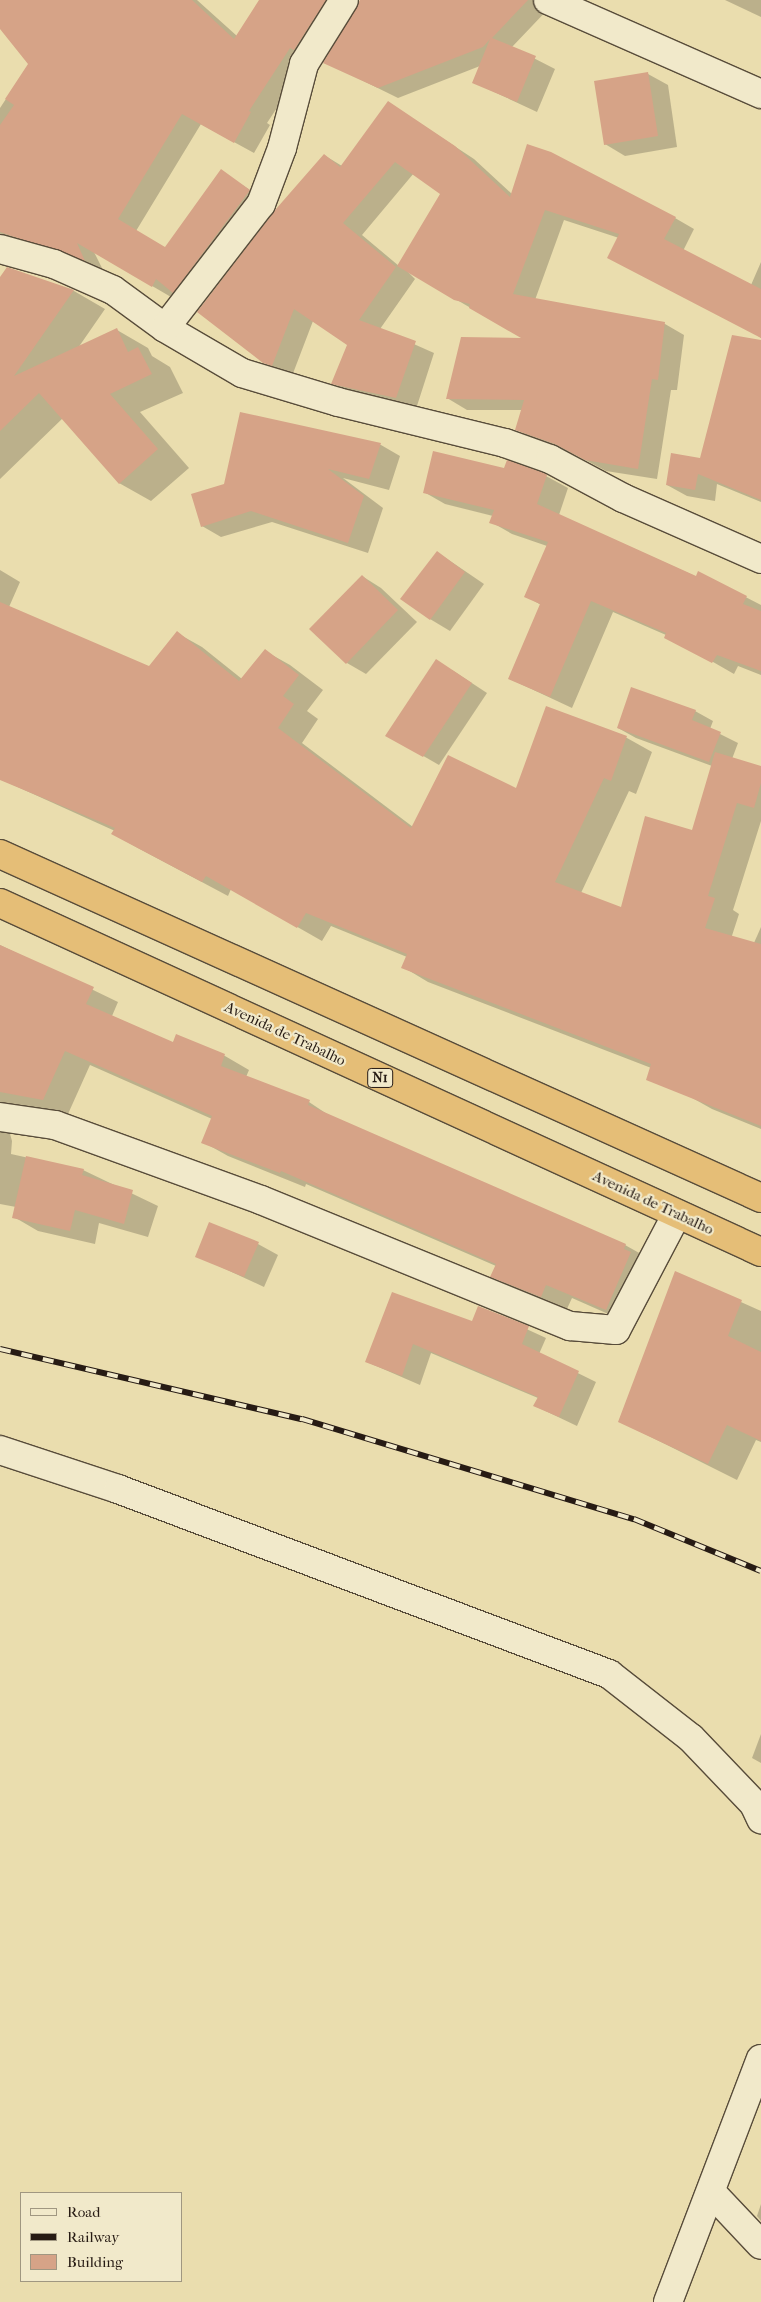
<!DOCTYPE html>
<style>
body{margin:0}
#map{position:relative;width:761px;height:2302px;overflow:hidden;background:#eaddae;font-family:"IM FELL French Canon",serif}
div>[style]{position:absolute}
.shadow>*{inset:0;background:#0003}
.building>*{inset:0;background:#d6a387}
.roads{filter:drop-shadow(1px 0 #584c3a) drop-shadow(-1px 0 #584c3a) drop-shadow(0 1px #584c3a) drop-shadow(0 -1px #584c3a)}
.street>*{height:28px;margin:-14px;padding:0 14px;transform-origin:14px;border-radius:14px;background:#f1e9ca}
.secondary>*{height:28px;margin:-14px;padding:0 14px;transform-origin:14px;border-radius:14px;background:#f1e9ca}
.highway>*{height:28px;margin:-14px;padding:0 14px;transform-origin:14px;border-radius:14px;background:#e5be77}
.rail>*{height:5.5px;margin-top:-2.75px;transform-origin:0;background:repeating-linear-gradient(90deg,#f1e9ca 0 11px,#271b14 0 22px);box-sizing:border-box;border-block:1px solid #271b14}
span{translate:-50% -50%;white-space:nowrap;text-align:center;line-height:1.15;-webkit-text-stroke:4.5px #f1e9ca;paint-order:stroke}
.shield-label span{padding:1px 4px;background:#f1e9ca;border:1px solid;border-radius:4px;-webkit-text-stroke-width:0}
.shield-label{font-size:14px;color:#271b14;font-weight:700}
.street-label{font-size:15px;color:#271b14}
.legend{position:absolute;left:20px;top:2192px;width:162px;height:90px;box-sizing:border-box;background:#f1e9ca;border:1px solid #a09781;margin:0;padding:6px 9px;list-style:none;font-size:15px;color:#271b14}
.legend li{display:flex;align-items:center;gap:10px;height:25px}
.legend b{width:25px;border:1px solid #a09781}
</style>
<div id="map">
<div class="shadow">
<div style="clip-path:polygon(0 0,197px 0,237px 36px,261px 0,353px 0,310px 58px,267px 123px,270px 125px,254px 153px,201px 124px,136px 231px,166px 249px,221px 171px,268px 202px,193px 303px,174px 292px,171px 297px,94px 252px,103px 270px,0 235px,0 108px,29px 64px,0 27px)"></div>
<div style="clip-path:polygon(360px 0,547px 0,552px 5px,512px 47px,555px 69px,537px 112px,473px 82px,480px 66px,398px 98px,325px 62px,360px 14px)"></div>
<div style="clip-path:polygon(725px 0,761px 0,761px 17px)"></div>
<div style="clip-path:polygon(648px 74px,668px 85px,677px 147px,625px 156px,605px 144px)"></div>
<div style="clip-path:polygon(evenodd,389px 103px,474px 159px,512px 194px,675px 218px,694px 229px,683px 251px,751px 285px,761px 262px,761px 338px,619px 238px,564px 220px,535px 300px,665px 324px,684px 335px,677px 390px,671px 390px,657px 479px,606px 471px,576px 455px,536px 441px,517px 429px,522px 410px,467px 410px,447px 398px,526px 340px,407px 271px,415px 279px,380px 329px,434px 353px,416px 409px,352px 394px,333px 383px,349px 345px,313px 321px,292px 376px,264px 362px,324px 155px,342px 166px,389px 103px,414px 173px,442px 193px,399px 266px,362px 235px,414px 173px)"></div>
<div style="clip-path:polygon(7px 269px,74px 291px,105px 309px,78px 348px,117px 330px,148px 348px,152px 356px,170px 367px,183px 393px,140px 412px,189px 468px,151px 501px,119px 483px,63px 418px,0 479px,0 279px)"></div>
<div style="clip-path:polygon(761px 341px,761px 502px,717px 484px,715px 501px,687px 496px,667px 485px,701px 459px)"></div>
<div style="clip-path:polygon(241px 414px,381px 445px,400px 456px,389px 490px,343px 478px,383px 508px,368px 553px,272px 522px,221px 537px,202px 526px,225px 485px)"></div>
<div style="clip-path:polygon(505px 470px,546px 476px,568px 488px,559px 515px,697px 577px,699px 573px,761px 605px,761px 675px,738px 666px,734px 674px,666px 635px,613px 612px,572px 708px,510px 679px,541px 605px,526px 596px,547px 546px,512px 534px,491px 522px,493px 516px,445px 504px,424px 492px)"></div>
<div style="clip-path:polygon(437px 552px,484px 584px,450px 631px,430px 619px)"></div>
<div style="clip-path:polygon(0 570px,20px 582px,9px 607px,149px 668px,177px 633px,202px 647px,242px 679px,265px 651px,290px 665px,323px 690px,307px 711px,318px 719px,302px 743px,413px 827px,516px 790px,547px 708px,627px 738px,652px 752px,636px 794px,629px 791px,581px 893px,622px 909px,693px 832px,712px 766px,636px 738px,618px 728px,695px 711px,713px 721px,710px 729px,738px 743px,732px 759px,761px 767px,761px 821px,733px 910px,739px 914px,685px 1081px,428px 982px,403px 967px,407px 957px,331px 926px,322px 941px,231px 889px,228px 896px,138px 848px,113px 834px,115px 831px,0 779px)"></div>
<div style="clip-path:polygon(362px 576px,381px 588px,417px 622px,366px 674px,347px 663px)"></div>
<div style="clip-path:polygon(452px 670px,487px 693px,439px 765px,387px 735px)"></div>
<div style="clip-path:polygon(761px 927px,761px 1129px,712px 1109px,687px 1095px)"></div>
<div style="clip-path:polygon(0 945px,118px 1002px,112px 1016px,173px 1043px,176px 1036px,225px 1056px,249px 1070px,246px 1077px,309px 1102px,333px 1118px,625px 1245px,650px 1259px,631px 1324px,572px 1298px,566px 1311px,517px 1290px,492px 1276px,496px 1266px,306px 1184px,305px 1187px,228px 1156px,203px 1142px,212px 1119px,90px 1065px,68px 1114px,17px 1104px,15px 1119px,9px 1130px,12px 1141px,11px 1154px,83px 1170px,158px 1206px,148px 1237px,99px 1223px,95px 1244px,38px 1231px,14px 1217px,16px 1207px,0 1204px)"></div>
<div style="clip-path:polygon(258px 1244px,278px 1255px,264px 1287px,197px 1256px)"></div>
<div style="clip-path:polygon(676px 1273px,761px 1311px,761px 1442px,756px 1440px,737px 1480px,619px 1421px)"></div>
<div style="clip-path:polygon(392px 1294px,473px 1323px,479px 1307px,546px 1338px,539px 1354px,596px 1382px,577px 1426px,535px 1406px,538px 1398px,431px 1353px,420px 1385px,367px 1362px)"></div>
<div style="clip-path:polygon(761px 1734px,761px 1763px,752px 1758px)"></div>
<div style="clip-path:polygon(761px 2204px,761px 2221px,757px 2216px)"></div>
</div>
<div class="building">
<div style="clip-path:polygon(0 0,192px 0,234px 39px,259px 0,326px 0,294px 50px,290px 48px,249px 111px,251px 112px,234px 143px,182px 114px,118px 219px,165px 247px,221px 169px,250px 190px,173px 293px,156px 279px,152px 287px,77px 243px,85px 261px,0 232px,0 125px,14px 105px,5px 99px,28px 64px,0 29px)"></div>
<div style="clip-path:polygon(360px 0,528px 0,492px 38px,536px 56px,517px 102px,472px 83px,490px 39px,483px 47px,378px 88px,323px 63px)"></div>
<div style="clip-path:polygon(648px 72px,658px 136px,604px 145px,594px 81px)"></div>
<div style="clip-path:polygon(388px 101px,455px 146px,510px 197px,527px 144px,551px 152px,676px 217px,664px 239px,761px 289px,761px 338px,607px 258px,619px 234px,545px 210px,513px 294px,665px 322px,658px 380px,652px 379px,638px 469px,585px 460px,555px 444px,515px 430px,524px 400px,446px 399px,461px 337px,521px 338px,469px 308px,470px 304px,454px 300px,397px 266px,440px 194px,395px 162px,343px 223px,396px 267px,359px 320px,416px 341px,396px 398px,331px 384px,347px 345px,294px 309px,272px 366px,263px 363px,197px 312px,276px 209px,324px 154px,340px 167px)"></div>
<div style="clip-path:polygon(7px 267px,74px 290px,14px 376px,117px 328px,128px 352px,138px 347px,152px 374px,110px 394px,158px 449px,119px 484px,39px 393px,0 431px,0 277px)"></div>
<div style="clip-path:polygon(732px 335px,761px 340px,761px 500px,698px 474px,695px 490px,666px 485px,671px 453px,700px 458px)"></div>
<div style="clip-path:polygon(240px 412px,381px 443px,369px 479px,328px 469px,364px 496px,348px 543px,251px 511px,201px 527px,191px 494px,224px 484px)"></div>
<div style="clip-path:polygon(433px 451px,504px 468px,507px 460px,544px 473px,547px 475px,537px 504px,696px 576px,698px 571px,747px 596px,743px 604px,761px 611px,761px 671px,717px 655px,712px 663px,664px 638px,666px 633px,591px 601px,550px 697px,508px 679px,540px 604px,524px 597px,548px 542px,489px 523px,494px 510px,423px 493px)"></div>
<div style="clip-path:polygon(437px 551px,465px 572px,430px 620px,400px 599px)"></div>
<div style="clip-path:polygon(362px 575px,398px 610px,346px 664px,309px 629px)"></div>
<div style="clip-path:polygon(0 602px,149px 666px,177px 631px,239px 681px,265px 649px,299px 675px,283px 696px,294px 704px,278px 728px,411px 828px,448px 755px,516px 788px,546px 706px,627px 736px,611px 781px,604px 778px,555px 882px,621px 907px,645px 816px,692px 830px,715px 752px,761px 766px,761px 783px,754px 808px,737px 803px,708px 896px,715px 898px,705px 928px,761px 944px,761px 1126px,646px 1080px,651px 1064px,401px 968px,407px 954px,306px 913px,297px 928px,206px 876px,202px 882px,111px 834px,115px 828px,0 780px)"></div>
<div style="clip-path:polygon(436px 659px,472px 683px,423px 757px,385px 736px)"></div>
<div style="clip-path:polygon(631px 687px,696px 710px,692px 720px,721px 732px,709px 762px,617px 728px)"></div>
<div style="clip-path:polygon(0 945px,94px 987px,86px 1004px,173px 1042px,176px 1034px,225px 1054px,221px 1066px,310px 1100px,308px 1105px,626px 1244px,624px 1249px,631px 1252px,606px 1310px,546px 1285px,541px 1297px,490px 1277px,496px 1264px,281px 1171px,280px 1173px,201px 1143px,212px 1116px,65px 1051px,43px 1100px,0 1092px)"></div>
<div style="clip-path:polygon(26px 1156px,84px 1169px,82px 1175px,133px 1190px,124px 1224px,75px 1210px,70px 1231px,12px 1218px)"></div>
<div style="clip-path:polygon(209px 1222px,259px 1242px,244px 1277px,195px 1257px)"></div>
<div style="clip-path:polygon(675px 1271px,742px 1300px,728px 1336px,761px 1352px,761px 1441px,727px 1425px,708px 1464px,618px 1422px)"></div>
<div style="clip-path:polygon(392px 1292px,472px 1321px,478px 1306px,529px 1326px,522px 1344px,579px 1371px,559px 1417px,533px 1406px,538px 1397px,413px 1344px,402px 1376px,365px 1362px)"></div>
</div>
<div class="roads">
<div class="street">
<div style="left:548px;top:0;width:233px;rotate:23.8deg"></div>
<div style="left:0;top:249px;width:56px;rotate:15.5deg"></div>
<div style="left:54px;top:264px;width:64px;rotate:23.8deg"></div>
<div style="left:113px;top:290px;width:64px;rotate:36.2deg"></div>
<div style="left:165px;top:328px;width:89px;rotate:30.3deg"></div>
<div style="left:242px;top:373px;width:100px;rotate:16.8deg"></div>
<div style="left:338px;top:402px;width:172px;rotate:13.8deg"></div>
<div style="left:505px;top:443px;width:48px;rotate:19.6deg"></div>
<div style="left:550px;top:459px;width:83px;rotate:28.1deg"></div>
<div style="left:623px;top:498px;width:151px;rotate:23.8deg"></div>
<div style="left:165px;top:328px;width:157px;rotate:-52.3deg"></div>
<div style="left:261px;top:204px;width:60px;rotate:-69.4deg"></div>
<div style="left:282px;top:148px;width:87px;rotate:-75.3deg"></div>
<div style="left:304px;top:64px;width:75px;rotate:-58deg"></div>
<div style="left:0;top:1117px;width:56px;rotate:8.3deg"></div>
<div style="left:55px;top:1125px;width:219px;rotate:20deg"></div>
<div style="left:261px;top:1200px;width:334px;rotate:22.2deg"></div>
<div style="left:570px;top:1326px;width:46px;rotate:5deg"></div>
<div style="left:616px;top:1330px;width:131px;rotate:-62.3deg"></div>
<div style="left:712px;top:2193px;width:71px;rotate:46.7deg"></div>
</div>
<div class="secondary">
<div style="left:0;top:1450px;width:124px;rotate:18.3deg"></div>
<div style="left:118px;top:1489px;width:525px;rotate:20.65deg"></div>
<div style="left:609px;top:1674px;width:104px;rotate:38deg"></div>
<div style="left:691px;top:1738px;width:91px;rotate:46.3deg"></div>
<div style="left:754px;top:1804px;width:17px;rotate:65deg"></div>
<div style="left:668px;top:2302px;width:260px;rotate:-69.1deg"></div>
</div>
<div class="highway">
<div style="left:0;top:854px;width:835px;rotate:24.32deg"></div>
<div style="left:0;top:903px;width:837px;rotate:24.64deg"></div>
</div>
</div>
<div class="rail">
<div style="left:0;top:1349px;width:310px;rotate:13.1deg"></div>
<div style="left:302px;top:1419px;width:347px;rotate:16.8deg"></div>
<div style="left:634px;top:1519px;width:137px;rotate:22.3deg"></div>
</div>
<div class="shield-label">
<span style="left:380px;top:1078px">N1</span>
</div>
<div class="street-label">
<span style="left:285px;top:1034px;rotate:25deg">Avenida de Trabalho</span>
<span style="left:653px;top:1203px;rotate:25deg">Avenida de Trabalho</span>
</div>
<ul class="legend">
<li><b style="height:6px;background:#f1e9ca"></b>Road</li>
<li><b style="height:6px;background:#271b14"></b>Railway</li>
<li><b style="height:14px;background:#d6a387"></b>Building</li>
</ul>
</div>
